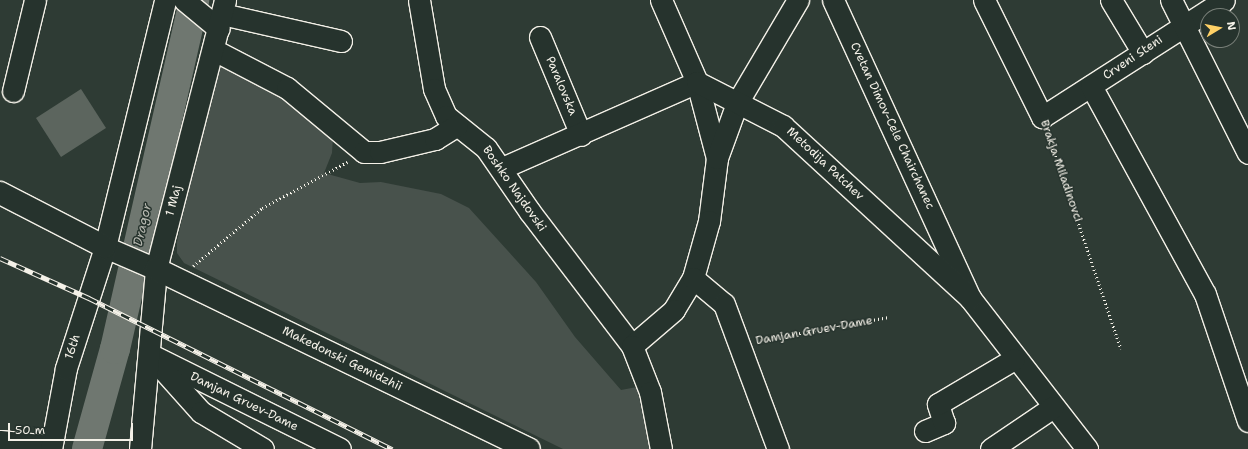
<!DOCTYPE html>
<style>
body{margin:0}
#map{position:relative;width:1248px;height:449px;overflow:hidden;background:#2e3b34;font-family:"Shantell Sans",sans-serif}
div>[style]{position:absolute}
.green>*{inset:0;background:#48524c}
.river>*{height:30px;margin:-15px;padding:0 15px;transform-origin:15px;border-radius:15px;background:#6f7770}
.building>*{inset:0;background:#5c655e}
.path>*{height:2.5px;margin-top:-1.25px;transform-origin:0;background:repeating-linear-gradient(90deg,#f4f1e8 0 1px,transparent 0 4px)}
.roads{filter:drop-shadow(1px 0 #f4f1e8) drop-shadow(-1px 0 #f4f1e8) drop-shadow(0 1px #f4f1e8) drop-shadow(0 -1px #f4f1e8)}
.minor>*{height:21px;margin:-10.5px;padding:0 10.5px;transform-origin:10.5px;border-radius:10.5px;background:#26332d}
.major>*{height:22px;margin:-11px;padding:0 11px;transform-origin:11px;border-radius:11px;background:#26332d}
.rail>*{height:4.5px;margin-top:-2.25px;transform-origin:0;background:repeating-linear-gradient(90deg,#26332d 0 9px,#f4f1e8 0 18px);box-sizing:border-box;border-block:1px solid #f4f1e8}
span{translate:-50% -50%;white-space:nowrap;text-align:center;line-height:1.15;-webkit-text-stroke:3px #26332d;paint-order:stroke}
.street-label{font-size:12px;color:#f4f1e8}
.water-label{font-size:13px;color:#b8bab2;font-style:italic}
.north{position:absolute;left:1200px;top:8px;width:40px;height:40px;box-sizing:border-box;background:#26332d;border:1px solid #787f78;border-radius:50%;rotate:80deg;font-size:11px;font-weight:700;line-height:16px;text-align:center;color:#f4f1e8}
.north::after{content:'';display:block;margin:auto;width:14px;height:18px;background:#ffd166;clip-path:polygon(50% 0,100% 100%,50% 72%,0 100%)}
.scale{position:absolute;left:8px;top:423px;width:125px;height:18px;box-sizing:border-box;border:2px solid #f4f1e8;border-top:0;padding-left:5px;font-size:12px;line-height:14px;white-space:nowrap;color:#f4f1e8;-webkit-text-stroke:3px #26332d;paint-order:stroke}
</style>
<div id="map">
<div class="green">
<div style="clip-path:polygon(222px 64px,254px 75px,333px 136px,332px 153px,324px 173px,360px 183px,381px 182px,441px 194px,469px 208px,536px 282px,575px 337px,621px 390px,637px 387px,650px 449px,563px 449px,184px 263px,177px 253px,177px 242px,206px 108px,218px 65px)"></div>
</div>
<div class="river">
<div style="left:87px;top:449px;width:104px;rotate:-74.4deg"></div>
<div style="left:115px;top:349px;width:358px;rotate:-77.2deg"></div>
</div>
<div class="building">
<div style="clip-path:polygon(81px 89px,106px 128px,61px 157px,36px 118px)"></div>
</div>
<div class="path">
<div style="left:1048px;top:133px;width:228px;rotate:71.3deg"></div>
<div style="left:193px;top:266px;width:90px;rotate:-40deg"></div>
<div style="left:262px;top:208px;width:97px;rotate:-28.4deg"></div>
<div style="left:756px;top:341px;width:135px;rotate:-10.2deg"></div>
</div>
<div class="roads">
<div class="minor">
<div style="left:184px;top:0;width:45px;rotate:39.6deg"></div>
<div style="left:419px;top:0;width:90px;rotate:80.4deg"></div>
<div style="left:434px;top:89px;width:30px;rotate:66deg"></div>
<div style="left:446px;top:116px;width:51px;rotate:38.7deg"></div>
<div style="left:486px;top:148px;width:78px;rotate:55.5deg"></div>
<div style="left:530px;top:212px;width:168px;rotate:52.7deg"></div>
<div style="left:661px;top:0;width:90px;rotate:66.3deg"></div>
<div style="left:697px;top:82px;width:79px;rotate:75.3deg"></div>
<div style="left:717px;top:158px;width:64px;rotate:97.2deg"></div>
<div style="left:709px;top:221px;width:59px;rotate:105.7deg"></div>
<div style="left:693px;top:278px;width:37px;rotate:121deg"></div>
<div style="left:674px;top:310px;width:55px;rotate:139.4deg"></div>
<div style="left:632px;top:346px;width:49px;rotate:68.6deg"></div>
<div style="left:650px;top:392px;width:58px;rotate:79.1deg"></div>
<div style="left:833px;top:0;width:328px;rotate:65.3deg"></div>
<div style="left:970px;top:298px;width:191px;rotate:52.2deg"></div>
<div style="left:984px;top:0;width:131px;rotate:63.6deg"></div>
<div style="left:1042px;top:117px;width:216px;rotate:-32.7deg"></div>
<div style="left:1111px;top:0;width:62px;rotate:58.9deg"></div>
<div style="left:1171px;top:0;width:171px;rotate:63.3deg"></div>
<div style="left:222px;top:14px;width:122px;rotate:12.8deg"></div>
<div style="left:540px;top:37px;width:106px;rotate:67.3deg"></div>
<div style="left:214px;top:50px;width:82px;rotate:27.5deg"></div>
<div style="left:287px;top:88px;width:100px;rotate:39.7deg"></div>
<div style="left:364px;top:152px;width:16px"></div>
<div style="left:380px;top:152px;width:57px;rotate:-13.3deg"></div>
<div style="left:435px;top:139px;width:26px;rotate:-32deg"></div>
<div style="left:1091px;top:86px;width:237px;rotate:61.3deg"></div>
<div style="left:1205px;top:294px;width:134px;rotate:71.3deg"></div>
<div style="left:13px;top:91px;width:94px;rotate:-76.4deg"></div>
<div style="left:717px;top:158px;width:59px;rotate:-70deg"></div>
<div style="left:737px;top:103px;width:120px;rotate:-59.4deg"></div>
<div style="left:502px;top:168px;width:213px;rotate:-23.8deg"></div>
<div style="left:697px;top:82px;width:97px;rotate:27.1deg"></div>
<div style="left:783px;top:126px;width:254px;rotate:42.6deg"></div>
<div style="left:105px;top:247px;width:56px;rotate:23.3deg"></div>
<div style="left:693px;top:278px;width:40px;rotate:40deg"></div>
<div style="left:724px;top:304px;width:155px;rotate:69.6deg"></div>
<div style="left:149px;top:354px;width:213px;rotate:26.4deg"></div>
<div style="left:157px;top:363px;width:66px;rotate:48.1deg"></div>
<div style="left:201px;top:412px;width:72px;rotate:30.8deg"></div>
<div style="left:925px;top:431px;width:21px;rotate:-23deg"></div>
<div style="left:944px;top:423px;width:20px;rotate:-108deg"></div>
<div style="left:938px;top:404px;width:88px;rotate:-30.6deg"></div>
<div style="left:0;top:441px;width:51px;rotate:5.6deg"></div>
<div style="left:51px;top:449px;width:82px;rotate:-79.5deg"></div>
<div style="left:66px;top:368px;width:127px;rotate:-72.1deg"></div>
<div style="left:105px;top:247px;width:254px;rotate:-76.3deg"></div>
<div style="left:140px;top:449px;width:181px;rotate:-84.9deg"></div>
<div style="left:156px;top:269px;width:278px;rotate:-75.6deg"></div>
<div style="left:991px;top:449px;width:75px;rotate:-34.1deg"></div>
</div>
<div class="major">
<div style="left:0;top:193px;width:118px;rotate:27.2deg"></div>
<div style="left:156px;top:269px;width:414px;rotate:25.8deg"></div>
</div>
</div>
<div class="rail">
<div style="left:0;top:258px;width:98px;rotate:24.2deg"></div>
<div style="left:89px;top:298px;width:339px;rotate:26.5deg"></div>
</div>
<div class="street-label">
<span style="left:1133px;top:58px;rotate:-34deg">Crveni Steni</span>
<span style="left:561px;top:86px;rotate:67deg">Paralovska</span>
<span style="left:892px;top:126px;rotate:65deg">Cvetan Dimov-Cele Chairchanec</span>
<span style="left:825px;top:164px;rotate:43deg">Metodija Patchev</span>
<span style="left:1061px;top:171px;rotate:71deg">Brakja Miladinovci</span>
<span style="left:514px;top:189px;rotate:55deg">Boshko Najdovski</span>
<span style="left:174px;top:201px;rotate:-75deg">1 Maj</span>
<span style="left:814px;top:331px;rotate:-10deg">Damjan Gruev-Dame</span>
<span style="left:73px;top:347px;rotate:-72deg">16th</span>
<span style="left:342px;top:359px;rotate:26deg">Makedonski Gemidzhii</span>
<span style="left:244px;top:402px;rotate:26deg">Damjan Gruev-Dame</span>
</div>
<div class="water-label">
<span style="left:143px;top:225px;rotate:-77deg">Dragor</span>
</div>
<div class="north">N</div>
<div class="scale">50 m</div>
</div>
